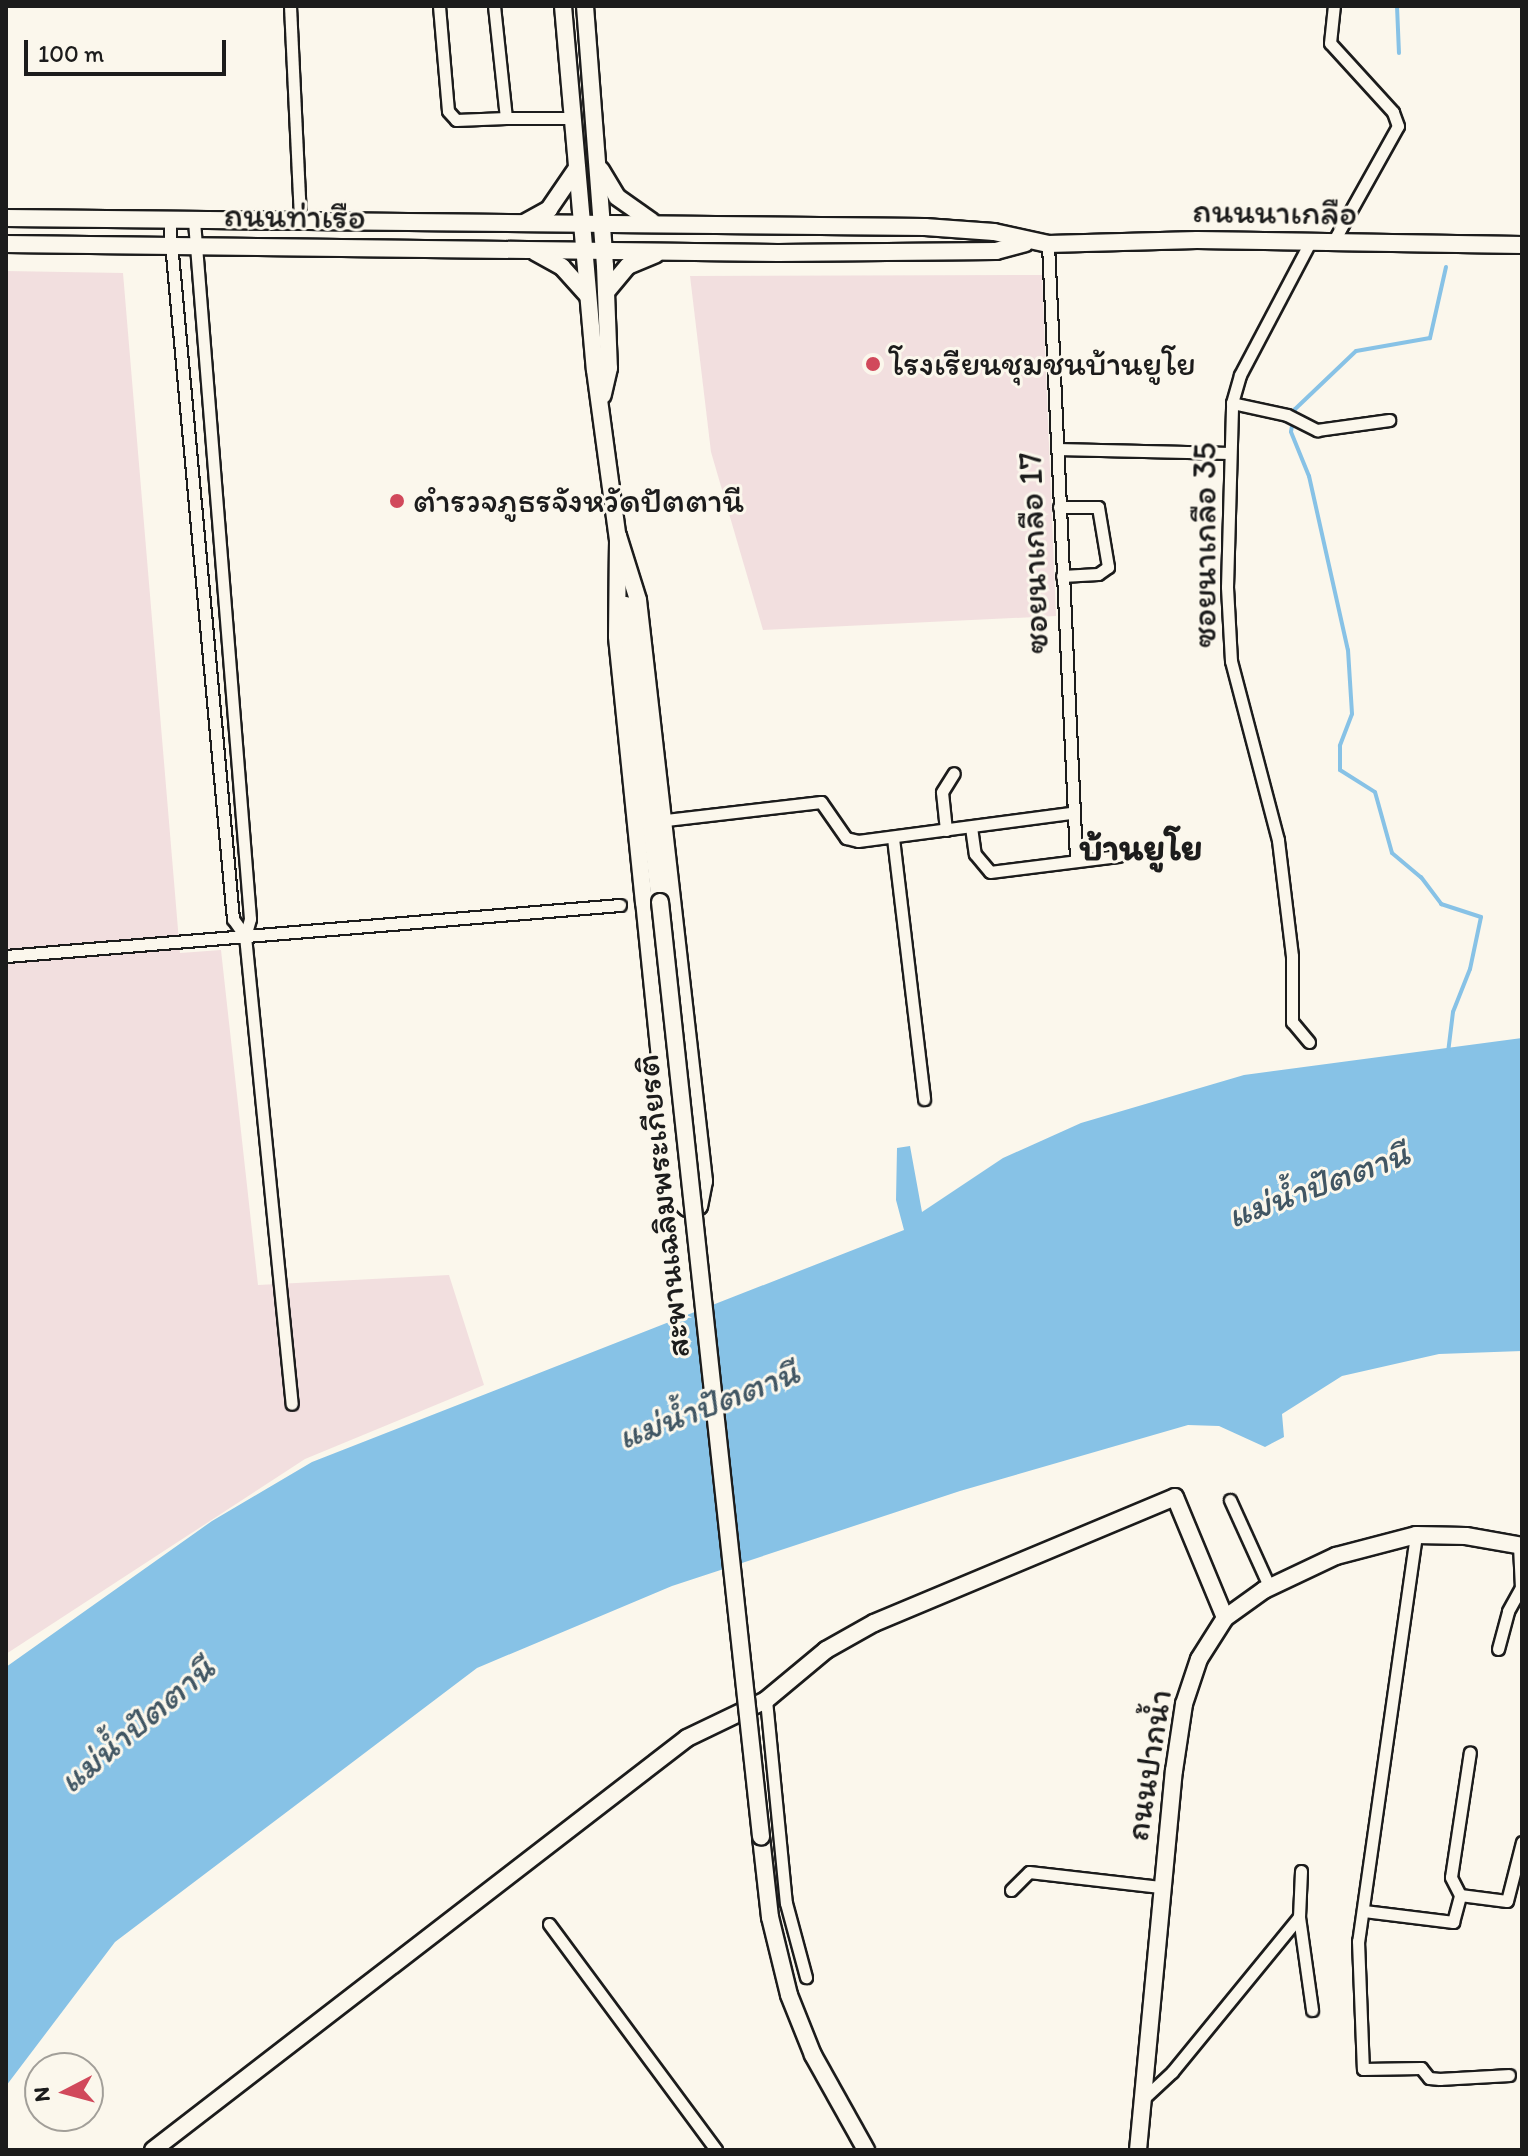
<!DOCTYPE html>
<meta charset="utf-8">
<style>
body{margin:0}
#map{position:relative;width:1528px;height:2156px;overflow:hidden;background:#fbf7ec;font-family:Itim,"Playpen Sans Thai",sans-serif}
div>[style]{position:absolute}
.built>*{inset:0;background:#f2dfdf}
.water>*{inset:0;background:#87c2e6}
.stream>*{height:4px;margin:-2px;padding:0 2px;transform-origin:2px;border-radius:2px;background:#87c2e6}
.roads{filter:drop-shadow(2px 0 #1c1c1c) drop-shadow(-2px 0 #1c1c1c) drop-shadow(0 2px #1c1c1c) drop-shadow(0 -2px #1c1c1c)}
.street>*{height:11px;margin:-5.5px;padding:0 5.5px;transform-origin:5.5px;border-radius:5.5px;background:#fbf7ec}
.secondary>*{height:16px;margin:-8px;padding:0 8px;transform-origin:8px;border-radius:8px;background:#fbf7ec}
.bridges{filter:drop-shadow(2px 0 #1c1c1c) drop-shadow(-2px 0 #1c1c1c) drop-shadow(0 2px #1c1c1c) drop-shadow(0 -2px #1c1c1c)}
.secondary-bridge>*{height:16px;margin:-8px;padding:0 8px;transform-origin:8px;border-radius:8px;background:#fbf7ec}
.dots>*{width:22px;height:22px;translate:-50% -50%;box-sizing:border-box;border:4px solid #fbf7ec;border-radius:50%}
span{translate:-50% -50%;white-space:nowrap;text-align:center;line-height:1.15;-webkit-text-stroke:6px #fbf7ec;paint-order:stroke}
.street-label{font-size:34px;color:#1c1c1c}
.poi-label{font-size:34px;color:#1c1c1c}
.left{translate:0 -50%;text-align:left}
.water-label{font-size:36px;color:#415663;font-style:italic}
.quarter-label{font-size:38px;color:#1c1c1c;font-weight:700}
.frame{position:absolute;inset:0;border:8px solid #1c1c1c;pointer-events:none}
.north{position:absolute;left:24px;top:2052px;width:80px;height:80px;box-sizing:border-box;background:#fbf7ec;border:2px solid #a29f99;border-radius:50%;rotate:264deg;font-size:22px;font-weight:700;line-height:32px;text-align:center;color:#1c1c1c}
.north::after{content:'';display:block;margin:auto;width:28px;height:36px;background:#d1495b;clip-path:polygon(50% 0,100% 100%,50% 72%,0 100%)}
.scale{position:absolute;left:24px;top:40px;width:202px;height:36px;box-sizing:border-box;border:4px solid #1c1c1c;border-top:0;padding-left:10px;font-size:24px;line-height:28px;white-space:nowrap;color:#1c1c1c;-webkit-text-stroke:6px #fbf7ec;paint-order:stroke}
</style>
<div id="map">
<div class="built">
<div style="clip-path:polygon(6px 271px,123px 273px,180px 953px,221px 950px,258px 1285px,449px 1275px,484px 1385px,305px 1459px,6px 1654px)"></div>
<div style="clip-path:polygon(1042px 275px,1056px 616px,763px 630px,711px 452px,690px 276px)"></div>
</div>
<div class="water">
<div style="clip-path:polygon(1522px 1038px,1522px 1351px,1439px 1354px,1342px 1376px,1282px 1414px,1284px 1437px,1265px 1447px,1219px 1426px,1188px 1425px,960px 1491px,672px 1586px,477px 1668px,115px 1942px,6px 2086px,6px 1667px,212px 1521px,312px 1462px,904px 1230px,896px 1200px,897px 1148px,910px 1146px,922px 1212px,1003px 1158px,1081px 1123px,1244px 1075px)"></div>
</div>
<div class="stream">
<div style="left:1397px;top:6px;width:47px;rotate:87.6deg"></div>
<div style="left:1446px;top:267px;width:73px;rotate:102.7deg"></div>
<div style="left:1430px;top:338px;width:75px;rotate:170deg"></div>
<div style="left:1356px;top:351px;width:84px;rotate:136.4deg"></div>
<div style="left:1295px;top:409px;width:23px;rotate:100deg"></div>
<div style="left:1291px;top:432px;width:48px;rotate:67.8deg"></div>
<div style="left:1309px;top:476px;width:178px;rotate:77.4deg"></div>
<div style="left:1348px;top:650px;width:64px;rotate:86.4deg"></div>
<div style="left:1352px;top:714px;width:34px;rotate:111deg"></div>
<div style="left:1340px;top:746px;width:24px;rotate:90deg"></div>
<div style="left:1340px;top:770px;width:41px;rotate:32.2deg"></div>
<div style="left:1375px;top:792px;width:63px;rotate:74.4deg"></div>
<div style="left:1392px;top:853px;width:38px;rotate:40deg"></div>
<div style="left:1421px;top:877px;width:34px;rotate:53deg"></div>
<div style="left:1441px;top:904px;width:42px;rotate:18deg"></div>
<div style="left:1481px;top:917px;width:53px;rotate:101.9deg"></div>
<div style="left:1470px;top:969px;width:46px;rotate:111.6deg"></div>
<div style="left:1453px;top:1012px;width:38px;rotate:97deg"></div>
</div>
<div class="roads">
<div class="street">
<div style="left:290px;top:6px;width:215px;rotate:87.3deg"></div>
<div style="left:439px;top:6px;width:105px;rotate:85.1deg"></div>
<div style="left:448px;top:111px;width:12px;rotate:48deg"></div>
<div style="left:456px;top:120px;width:50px;rotate:-2.3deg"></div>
<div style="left:506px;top:118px;width:113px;rotate:-96.1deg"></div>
<div style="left:506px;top:118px;width:67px"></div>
<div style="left:169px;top:221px;width:701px;rotate:84.76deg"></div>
<div style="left:233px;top:919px;width:21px;rotate:55deg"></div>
<div style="left:194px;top:221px;width:700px;rotate:85.41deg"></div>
<div style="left:250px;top:919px;width:18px;rotate:106deg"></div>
<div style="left:245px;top:936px;width:470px;rotate:84.3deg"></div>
<div style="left:1048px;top:244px;width:616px;rotate:87.39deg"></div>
<div style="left:1332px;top:244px;width:135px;rotate:-60.8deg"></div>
<div style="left:1398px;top:126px;width:15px;rotate:-110deg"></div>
<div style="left:1393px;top:112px;width:93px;rotate:-132.4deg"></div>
<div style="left:1330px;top:43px;width:37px;rotate:-84deg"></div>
<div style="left:1232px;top:403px;width:56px;rotate:12.3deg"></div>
<div style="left:1287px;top:415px;width:34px;rotate:27deg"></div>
<div style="left:1317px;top:430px;width:73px;rotate:-7.9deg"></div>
<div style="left:1057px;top:449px;width:173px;rotate:1.3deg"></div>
<div style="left:1059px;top:507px;width:39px"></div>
<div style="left:1098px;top:507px;width:61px;rotate:80.5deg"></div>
<div style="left:1108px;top:567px;width:12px;rotate:145deg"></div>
<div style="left:1098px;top:574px;width:36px;rotate:177deg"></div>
<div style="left:666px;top:820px;width:156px;rotate:-6.6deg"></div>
<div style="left:821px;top:802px;width:44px;rotate:55.2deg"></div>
<div style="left:846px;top:838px;width:12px;rotate:14deg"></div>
<div style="left:858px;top:841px;width:216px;rotate:-7.5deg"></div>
<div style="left:971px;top:827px;width:27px;rotate:82deg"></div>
<div style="left:975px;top:854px;width:23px;rotate:50deg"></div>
<div style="left:990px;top:872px;width:129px;rotate:-7.1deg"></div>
<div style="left:946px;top:830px;width:38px;rotate:-96deg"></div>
<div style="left:942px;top:792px;width:22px;rotate:-58deg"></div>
<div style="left:893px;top:838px;width:263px;rotate:83.2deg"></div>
<div style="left:6px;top:956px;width:616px;rotate:-4.75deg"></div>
<div style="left:1309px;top:1042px;width:26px;rotate:-130deg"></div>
<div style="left:1292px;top:1022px;width:66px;rotate:-90deg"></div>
<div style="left:1292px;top:956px;width:117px;rotate:-96.9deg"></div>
<div style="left:1278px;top:840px;width:185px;rotate:-104.7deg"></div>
<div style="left:1231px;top:661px;width:74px;rotate:-93.1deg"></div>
<div style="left:1227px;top:587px;width:184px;rotate:-88.4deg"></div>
<div style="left:1232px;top:403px;width:29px;rotate:-74deg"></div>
<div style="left:1240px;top:375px;width:148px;rotate:-62.2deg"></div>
<div style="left:1230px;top:1500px;width:97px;rotate:65.6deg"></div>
<div style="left:1416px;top:1535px;width:410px;rotate:98.1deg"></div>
<div style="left:1358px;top:1941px;width:128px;rotate:87.8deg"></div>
<div style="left:1363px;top:2069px;width:58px;rotate:-1deg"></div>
<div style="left:1421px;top:2068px;width:13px;rotate:51deg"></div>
<div style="left:1429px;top:2078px;width:11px;rotate:5deg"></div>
<div style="left:1440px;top:2079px;width:69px;rotate:-3.3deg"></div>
<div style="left:1498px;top:1649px;width:39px;rotate:-75deg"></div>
<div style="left:1508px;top:1611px;width:26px;rotate:-61deg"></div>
<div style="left:1521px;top:1588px;width:43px;rotate:-92.7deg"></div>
<div style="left:766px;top:1700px;width:204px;rotate:84.4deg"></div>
<div style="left:786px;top:1903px;width:77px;rotate:74.9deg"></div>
<div style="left:1011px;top:1890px;width:25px;rotate:-45deg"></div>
<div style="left:1029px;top:1872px;width:132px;rotate:6.5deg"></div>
<div style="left:1460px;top:1895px;width:20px;rotate:-117deg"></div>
<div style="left:1451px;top:1877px;width:126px;rotate:-81.4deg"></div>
<div style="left:1364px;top:1911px;width:90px;rotate:7deg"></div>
<div style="left:1453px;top:1922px;width:28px;rotate:-75deg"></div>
<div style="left:1460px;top:1895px;width:47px;rotate:7.3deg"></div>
<div style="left:1507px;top:1901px;width:61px;rotate:-75.7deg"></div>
<div style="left:1299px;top:1917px;width:94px;rotate:82deg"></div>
<div style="left:549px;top:1924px;width:281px;rotate:53.5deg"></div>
<div style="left:1143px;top:2099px;width:40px;rotate:-43deg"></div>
<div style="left:1172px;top:2072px;width:200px;rotate:-50.7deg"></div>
<div style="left:1299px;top:1917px;width:46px;rotate:-87.5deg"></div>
</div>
<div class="secondary">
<div style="left:563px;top:6px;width:365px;rotate:85deg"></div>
<div style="left:595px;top:370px;width:179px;rotate:82.3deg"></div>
<div style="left:585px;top:6px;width:261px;rotate:85.6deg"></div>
<div style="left:605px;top:266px;width:102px;rotate:87.8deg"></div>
<div style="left:609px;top:368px;width:28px;rotate:103deg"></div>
<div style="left:601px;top:170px;width:31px;rotate:59deg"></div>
<div style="left:617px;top:197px;width:42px;rotate:35.2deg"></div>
<div style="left:6px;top:218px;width:919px;rotate:0.56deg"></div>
<div style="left:925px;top:227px;width:69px;rotate:4.1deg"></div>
<div style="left:994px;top:232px;width:55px;rotate:12.5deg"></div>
<div style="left:1048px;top:244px;width:149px;rotate:-1.5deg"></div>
<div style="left:1197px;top:240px;width:325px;rotate:0.9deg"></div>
<div style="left:524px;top:223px;width:29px;rotate:-29deg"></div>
<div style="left:549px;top:209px;width:50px;rotate:-55.7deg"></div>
<div style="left:6px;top:244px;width:772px;rotate:0.67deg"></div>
<div style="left:778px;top:253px;width:218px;rotate:-0.5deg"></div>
<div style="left:996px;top:251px;width:30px;rotate:-15deg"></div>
<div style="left:535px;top:252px;width:31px;rotate:29deg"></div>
<div style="left:562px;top:267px;width:39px;rotate:48deg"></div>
<div style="left:606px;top:292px;width:34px;rotate:-50deg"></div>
<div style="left:628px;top:266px;width:30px;rotate:-23deg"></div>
<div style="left:618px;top:536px;width:67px;rotate:72.6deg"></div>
<div style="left:638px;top:600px;width:585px;rotate:83.52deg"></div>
<div style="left:704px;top:1181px;width:25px;rotate:101deg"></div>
<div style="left:699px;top:1206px;width:12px;rotate:171deg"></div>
<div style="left:687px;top:1208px;width:18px;rotate:-137deg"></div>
<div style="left:674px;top:1196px;width:295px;rotate:-95.8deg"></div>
<div style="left:644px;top:903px;width:268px;rotate:-95.8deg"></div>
<div style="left:617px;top:636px;width:100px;rotate:-89.4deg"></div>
<div style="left:626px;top:605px;width:299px;rotate:83.5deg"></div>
<div style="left:761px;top:1837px;width:81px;rotate:83.6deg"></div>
<div style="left:770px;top:1917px;width:80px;rotate:76.3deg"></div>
<div style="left:789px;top:1995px;width:65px;rotate:68.2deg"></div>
<div style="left:813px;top:2055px;width:109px;rotate:60.8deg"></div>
<div style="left:153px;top:2150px;width:674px;rotate:-37.65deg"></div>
<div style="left:687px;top:1738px;width:88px;rotate:-25.7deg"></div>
<div style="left:766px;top:1700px;width:78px;rotate:-39.8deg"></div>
<div style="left:826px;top:1650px;width:55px;rotate:-29.4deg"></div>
<div style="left:874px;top:1623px;width:326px;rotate:-22.7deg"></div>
<div style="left:1175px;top:1497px;width:131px;rotate:67.5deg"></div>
<div style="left:1138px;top:2150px;width:381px;rotate:-84.6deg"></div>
<div style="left:1174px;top:1771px;width:68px;rotate:-81.5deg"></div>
<div style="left:1184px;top:1704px;width:47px;rotate:-71.6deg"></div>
<div style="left:1199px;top:1659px;width:49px;rotate:-57.6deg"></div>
<div style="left:1225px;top:1618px;width:48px;rotate:-35.7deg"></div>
<div style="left:1264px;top:1590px;width:80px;rotate:-25.3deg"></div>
<div style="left:1336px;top:1556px;width:83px;rotate:-14.7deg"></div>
<div style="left:1416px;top:1535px;width:50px;rotate:1.1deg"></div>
<div style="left:1466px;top:1536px;width:57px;rotate:10.1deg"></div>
</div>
</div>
<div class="bridges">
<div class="secondary-bridge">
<div style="left:660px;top:902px;width:940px;rotate:83.83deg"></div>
</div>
</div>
<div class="dots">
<div style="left:873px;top:364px;background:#d1495b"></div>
<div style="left:397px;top:501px;background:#d1495b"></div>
</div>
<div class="street-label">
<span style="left:1275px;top:212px;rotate:1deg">ถนนนาเกลือ</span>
<span style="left:295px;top:216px;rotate:1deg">ถนนท่าเรือ</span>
<span style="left:1204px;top:545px;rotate:-90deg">ซอยนาเกลือ 35</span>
<span style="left:1033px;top:553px;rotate:-92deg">ซอยนาเกลือ 17</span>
<span style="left:662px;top:1206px;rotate:-96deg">สะพานเฉลิมพระเกียรติ</span>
<span style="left:1148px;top:1765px;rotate:-81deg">ถนนปากน้ำ</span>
</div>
<div class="poi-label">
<span class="left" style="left:889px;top:364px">โรงเรียนชุมชนบ้านยูโย</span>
<span class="left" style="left:413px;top:501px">ตำรวจภูธรจังหวัดปัตตานี</span>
</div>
<div class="water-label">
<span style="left:1318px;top:1184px;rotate:-20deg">แม่น้ำปัตตานี</span>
<span style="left:708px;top:1404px;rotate:-21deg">แม่น้ำปัตตานี</span>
<span style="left:136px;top:1724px;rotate:-40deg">แม่น้ำปัตตานี</span>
</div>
<div class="quarter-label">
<span style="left:1141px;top:848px">บ้านยูโย</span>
</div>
<div class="frame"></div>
<div class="north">N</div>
<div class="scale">100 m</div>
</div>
